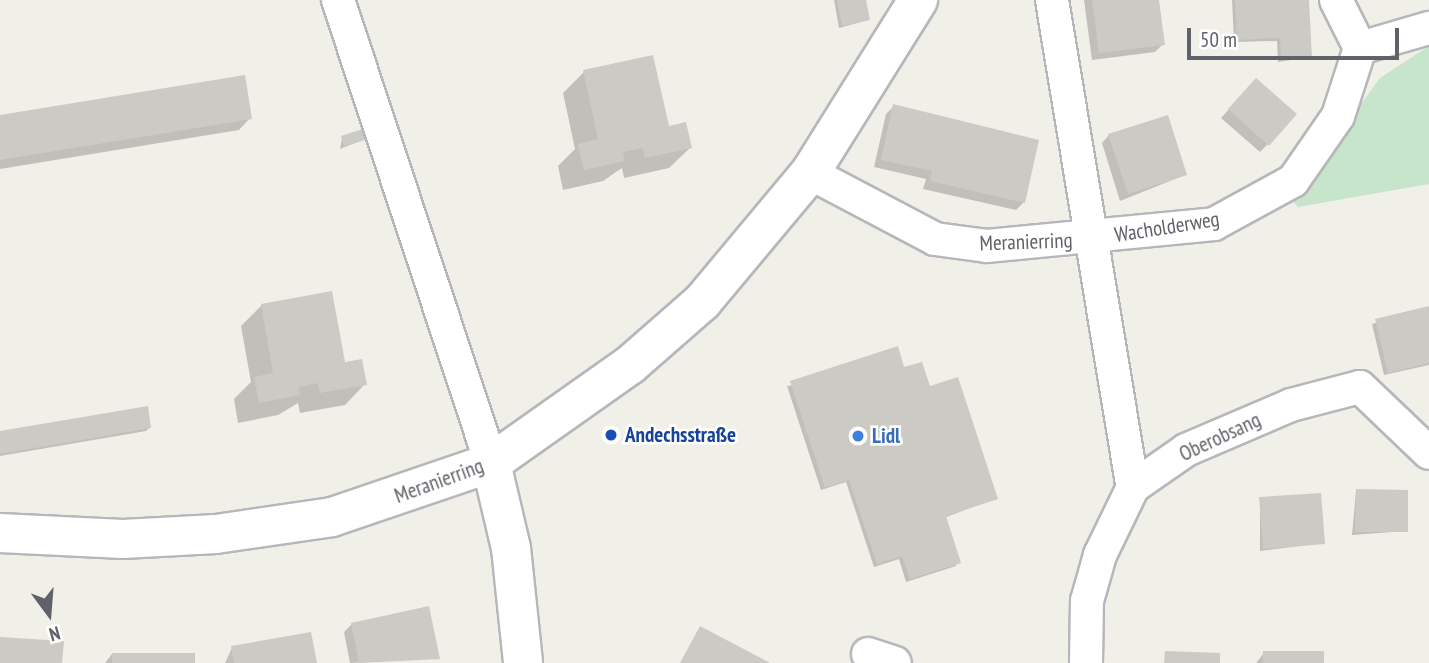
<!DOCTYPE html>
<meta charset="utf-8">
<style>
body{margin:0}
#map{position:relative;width:1429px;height:663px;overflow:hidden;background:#f0efe8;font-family:"PT Sans Narrow",sans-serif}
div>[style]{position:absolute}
.green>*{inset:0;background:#c7e5ca}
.shadow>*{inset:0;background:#0003}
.building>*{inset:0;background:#cccac4}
.roads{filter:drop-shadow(2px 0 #b5b7bb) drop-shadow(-2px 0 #b5b7bb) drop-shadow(0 2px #b5b7bb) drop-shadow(0 -2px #b5b7bb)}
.minor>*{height:32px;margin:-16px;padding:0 16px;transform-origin:16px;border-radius:16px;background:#fff}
.tertiary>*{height:38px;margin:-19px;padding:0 19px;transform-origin:19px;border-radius:19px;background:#fff}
.dots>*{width:19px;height:19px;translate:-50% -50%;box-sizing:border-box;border:4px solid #fff;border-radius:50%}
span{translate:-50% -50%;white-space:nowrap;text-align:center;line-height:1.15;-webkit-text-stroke:5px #fff;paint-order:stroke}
.street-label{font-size:21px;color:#5f6267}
.transit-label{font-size:21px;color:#164399;font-weight:700}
.left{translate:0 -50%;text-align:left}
.shop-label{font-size:21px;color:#366cbe;font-weight:700}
.north{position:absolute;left:14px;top:579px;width:70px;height:70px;-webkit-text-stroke:5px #fff;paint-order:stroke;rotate:164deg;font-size:19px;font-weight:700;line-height:28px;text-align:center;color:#5f6267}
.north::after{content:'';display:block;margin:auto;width:24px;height:32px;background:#5f6267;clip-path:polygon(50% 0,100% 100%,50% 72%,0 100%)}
.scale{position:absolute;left:1187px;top:28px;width:212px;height:32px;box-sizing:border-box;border:4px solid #5f6267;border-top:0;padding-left:9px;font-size:21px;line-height:24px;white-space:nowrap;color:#5f6267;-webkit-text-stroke:5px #fff;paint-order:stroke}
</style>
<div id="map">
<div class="green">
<div style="clip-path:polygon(1429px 46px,1429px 184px,1298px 207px,1291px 199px,1380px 78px)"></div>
</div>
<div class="shadow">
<div style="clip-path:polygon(834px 0,865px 0,868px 20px,839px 28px)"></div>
<div style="clip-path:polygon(1084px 0,1157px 0,1163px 44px,1155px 52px,1092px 60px)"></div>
<div style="clip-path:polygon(1232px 0,1308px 0,1311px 57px,1278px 62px,1277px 41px,1234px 42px)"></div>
<div style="clip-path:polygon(584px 72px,667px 128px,690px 148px,669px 168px,624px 178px,622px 168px,603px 181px,563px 190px,558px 166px,575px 149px,563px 93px)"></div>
<div style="clip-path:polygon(1248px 88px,1268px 144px,1260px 152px,1221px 118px)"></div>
<div style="clip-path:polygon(894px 106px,1024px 202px,1016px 210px,923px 189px,926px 179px,874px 167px,886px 114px)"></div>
<div style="clip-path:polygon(0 117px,250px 118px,239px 130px,0 169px)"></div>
<div style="clip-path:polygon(1109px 135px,1185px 175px,1120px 201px,1102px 143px)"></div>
<div style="clip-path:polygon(342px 138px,367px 138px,340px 149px)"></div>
<div style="clip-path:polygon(262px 305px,344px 364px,365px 384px,345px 405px,300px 413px,298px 403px,278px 415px,238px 423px,234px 399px,251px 382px,241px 326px)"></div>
<div style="clip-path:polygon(1429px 308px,1429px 365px,1384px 375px,1372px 324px)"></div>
<div style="clip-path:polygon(903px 369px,929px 388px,996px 498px,944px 518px,956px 566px,906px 582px,899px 559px,874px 567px,846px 482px,821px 490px,787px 386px)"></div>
<div style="clip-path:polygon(149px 428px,146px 431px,0 456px,0 433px)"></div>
<div style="clip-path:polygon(1356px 491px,1406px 531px,1352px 535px)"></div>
<div style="clip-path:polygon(1260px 499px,1323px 543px,1260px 551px)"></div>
<div style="clip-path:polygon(352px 624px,438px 658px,350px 663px,344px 632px)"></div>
<div style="clip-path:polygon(232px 648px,315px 663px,225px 663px)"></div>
<div style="clip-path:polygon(1264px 653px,1322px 663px,1256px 663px)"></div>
<div style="clip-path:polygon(112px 654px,193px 663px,105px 663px)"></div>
</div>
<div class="building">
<div style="clip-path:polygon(837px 0,866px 0,870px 20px,842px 26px)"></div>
<div style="clip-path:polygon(1092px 0,1159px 0,1165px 45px,1099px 53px)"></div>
<div style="clip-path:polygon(1235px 0,1309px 0,1312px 58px,1281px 59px,1280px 38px,1237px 40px)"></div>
<div style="clip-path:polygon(653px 55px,669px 126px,686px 122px,692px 148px,645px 158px,643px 148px,623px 152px,625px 161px,584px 170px,578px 144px,598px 139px,583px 70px)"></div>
<div style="clip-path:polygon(245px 75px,252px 119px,0 160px,0 115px)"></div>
<div style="clip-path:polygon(1256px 78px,1297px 114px,1269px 146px,1228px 109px)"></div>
<div style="clip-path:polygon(893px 104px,1039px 140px,1025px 203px,930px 181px,932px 171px,881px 160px)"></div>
<div style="clip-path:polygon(1168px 115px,1187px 175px,1128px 194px,1108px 134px)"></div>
<div style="clip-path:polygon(366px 128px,369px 139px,344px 146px,341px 136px)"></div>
<div style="clip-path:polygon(332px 291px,345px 362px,362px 359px,367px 385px,320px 393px,318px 383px,299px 387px,300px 395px,259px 403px,254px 377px,273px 373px,261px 304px)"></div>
<div style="clip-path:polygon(1429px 306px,1429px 363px,1388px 373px,1375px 319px)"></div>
<div style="clip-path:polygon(898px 346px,904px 367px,922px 362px,930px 386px,958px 377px,998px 499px,946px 516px,961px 563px,910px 579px,902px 556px,877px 564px,849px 480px,825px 488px,790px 381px)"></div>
<div style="clip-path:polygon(148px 406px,151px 428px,0 454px,0 431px)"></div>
<div style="clip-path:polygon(1356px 489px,1408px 490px,1408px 532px,1355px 532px)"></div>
<div style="clip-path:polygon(1321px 493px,1325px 544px,1263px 549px,1259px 497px)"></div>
<div style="clip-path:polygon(429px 606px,440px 659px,359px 663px,351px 623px)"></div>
<div style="clip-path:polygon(700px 626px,770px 663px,680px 663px)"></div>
<div style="clip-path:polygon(311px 632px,317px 663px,234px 663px,231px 646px)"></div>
<div style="clip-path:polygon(0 637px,64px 641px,62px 663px,0 663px)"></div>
<div style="clip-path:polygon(1165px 651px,1220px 653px,1220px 663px,1164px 663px)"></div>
<div style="clip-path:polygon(1263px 651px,1324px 651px,1324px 663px,1263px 663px)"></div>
<div style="clip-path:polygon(112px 653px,195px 653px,195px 663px,112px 663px)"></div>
</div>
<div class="roads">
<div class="minor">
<div style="left:338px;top:0;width:488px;rotate:71.7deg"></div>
<div style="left:1052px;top:0;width:494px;rotate:80.6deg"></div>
<div style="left:1336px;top:0;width:54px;rotate:63.4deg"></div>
<div style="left:1360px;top:48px;width:72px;rotate:-16.2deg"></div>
<div style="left:810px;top:173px;width:141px;rotate:27.8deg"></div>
<div style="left:935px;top:239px;width:52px;rotate:7.7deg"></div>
<div style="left:987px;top:246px;width:228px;rotate:-5.5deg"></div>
<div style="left:1214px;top:224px;width:90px;rotate:-28.6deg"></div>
<div style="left:1293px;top:181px;width:79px;rotate:-55.3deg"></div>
<div style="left:1338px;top:116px;width:71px;rotate:-72.1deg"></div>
<div style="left:868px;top:654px;width:28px;rotate:18deg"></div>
<div style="left:1086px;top:663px;width:62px;rotate:-89.1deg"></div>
<div style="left:1087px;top:601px;width:48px;rotate:-74.2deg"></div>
<div style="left:1100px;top:555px;width:76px;rotate:-64.1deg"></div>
<div style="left:1133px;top:487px;width:65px;rotate:-34.9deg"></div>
<div style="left:1186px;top:450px;width:114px;rotate:-23.2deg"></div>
<div style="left:1291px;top:405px;width:71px;rotate:-14.6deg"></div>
<div style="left:1360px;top:387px;width:95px;rotate:43.7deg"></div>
</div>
<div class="tertiary">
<div style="left:491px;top:463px;width:87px;rotate:76.8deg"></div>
<div style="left:511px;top:548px;width:116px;rotate:84deg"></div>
<div style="left:0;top:533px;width:123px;rotate:2.8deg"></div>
<div style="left:123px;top:539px;width:93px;rotate:-3.1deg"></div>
<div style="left:216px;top:534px;width:117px;rotate:-8.3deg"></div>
<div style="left:332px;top:517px;width:168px;rotate:-18.8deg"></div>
<div style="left:491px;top:463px;width:170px;rotate:-35.2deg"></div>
<div style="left:630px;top:365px;width:96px;rotate:-41.2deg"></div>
<div style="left:702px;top:302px;width:168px;rotate:-50.1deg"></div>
<div style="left:810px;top:173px;width:204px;rotate:-58deg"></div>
</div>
</div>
<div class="dots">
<div style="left:611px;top:435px;background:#1a4fb4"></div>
<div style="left:858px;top:436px;background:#3f7fe0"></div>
</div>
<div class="street-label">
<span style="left:1167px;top:227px;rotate:-9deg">Wacholderweg</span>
<span style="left:1026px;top:242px;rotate:-2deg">Meranierring</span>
<span style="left:1220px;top:437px;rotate:-25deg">Oberobsang</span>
<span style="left:439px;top:481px;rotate:-20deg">Meranierring</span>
</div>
<div class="transit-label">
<span class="left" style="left:625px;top:435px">Andechsstraße</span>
</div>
<div class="shop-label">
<span class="left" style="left:872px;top:436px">Lidl</span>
</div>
<div class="north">N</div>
<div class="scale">50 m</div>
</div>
